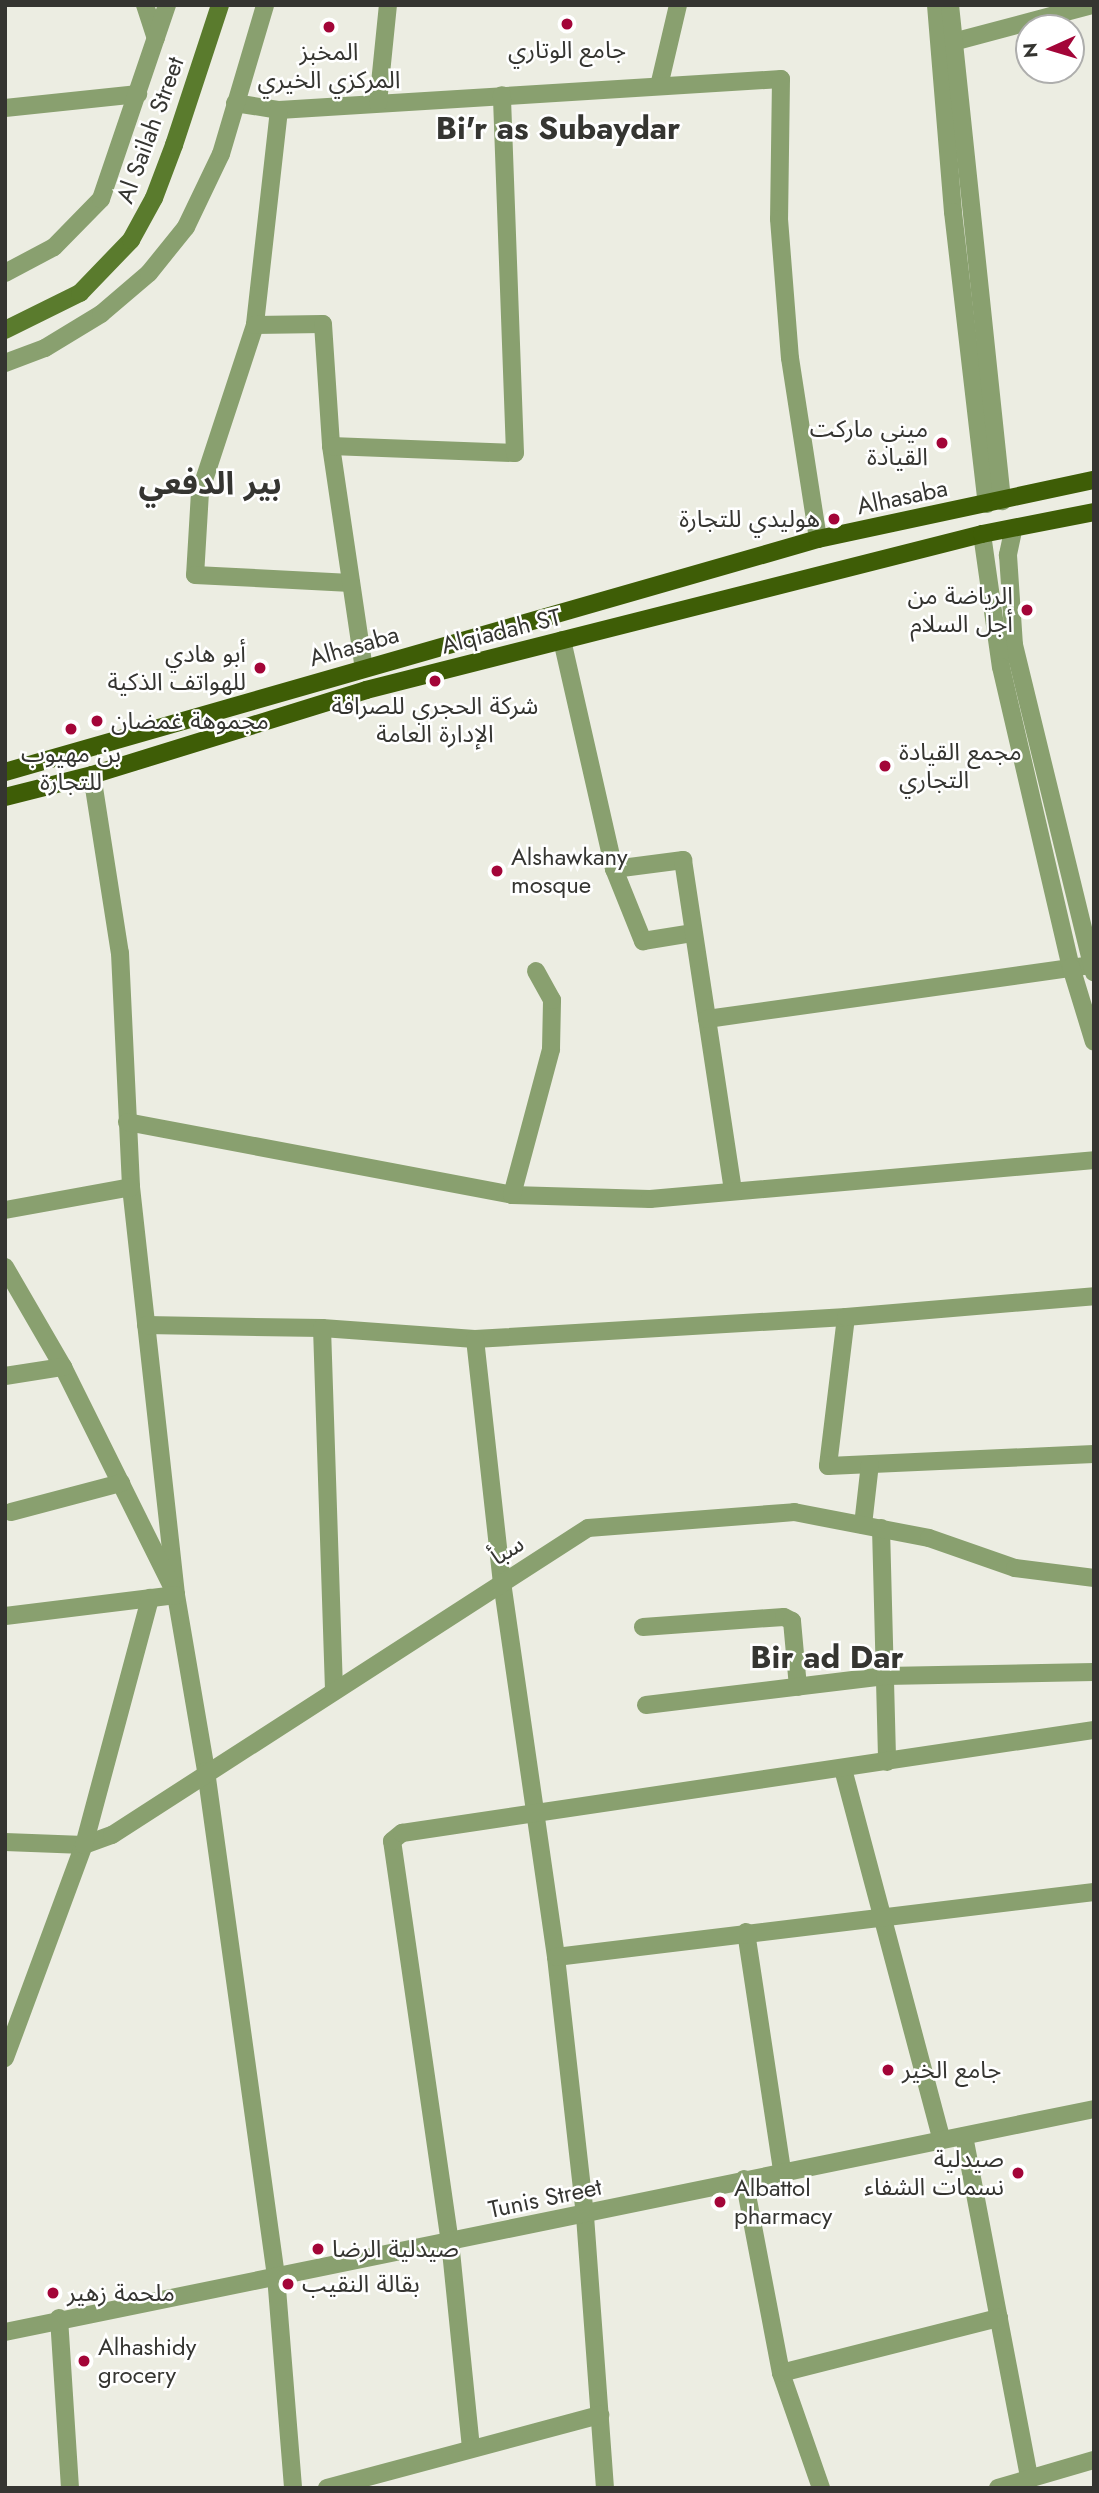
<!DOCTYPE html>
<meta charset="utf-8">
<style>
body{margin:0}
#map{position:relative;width:1099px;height:2493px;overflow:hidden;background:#ecede2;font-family:Jost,"Noto Sans Arabic",sans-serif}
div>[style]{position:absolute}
.minor>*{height:18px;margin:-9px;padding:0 9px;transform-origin:9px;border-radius:9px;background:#89a06f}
.tertiary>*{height:18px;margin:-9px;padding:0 9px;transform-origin:9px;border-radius:9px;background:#89a06f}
.secondary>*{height:18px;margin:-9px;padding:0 9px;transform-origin:9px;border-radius:9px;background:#5a7b2d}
.primary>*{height:18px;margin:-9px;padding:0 9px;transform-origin:9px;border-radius:9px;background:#3e5d06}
.dots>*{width:19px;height:19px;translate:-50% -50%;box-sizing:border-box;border:4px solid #fff;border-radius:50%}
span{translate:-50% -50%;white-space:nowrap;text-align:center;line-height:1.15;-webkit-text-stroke:5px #fff;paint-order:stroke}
.poi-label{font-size:24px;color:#353531}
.right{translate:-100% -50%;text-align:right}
.left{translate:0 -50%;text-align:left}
.street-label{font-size:24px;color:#353531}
.district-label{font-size:32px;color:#353531;font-weight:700}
.frame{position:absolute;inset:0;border:7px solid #353531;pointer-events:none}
.north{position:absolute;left:1015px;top:14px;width:70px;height:70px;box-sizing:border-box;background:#fff;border:2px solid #aeaead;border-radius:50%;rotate:266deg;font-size:19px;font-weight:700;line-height:28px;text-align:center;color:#353531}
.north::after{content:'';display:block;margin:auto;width:24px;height:32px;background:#a30538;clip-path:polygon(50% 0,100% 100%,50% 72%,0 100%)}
</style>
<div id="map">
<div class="minor">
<div style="left:145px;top:5px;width:35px;rotate:72deg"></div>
<div style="left:953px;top:42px;width:144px;rotate:-14.9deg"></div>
<div style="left:659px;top:86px;width:83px;rotate:-76.8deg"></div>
<div style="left:235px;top:103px;width:45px;rotate:9deg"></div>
<div style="left:279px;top:110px;width:503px;rotate:-3.53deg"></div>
<div style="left:781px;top:79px;width:140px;rotate:90.8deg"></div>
<div style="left:779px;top:219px;width:139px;rotate:85.5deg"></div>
<div style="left:790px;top:358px;width:183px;rotate:81.2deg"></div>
<div style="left:378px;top:103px;width:99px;rotate:-84.2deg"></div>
<div style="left:5px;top:108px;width:134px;rotate:-6deg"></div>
<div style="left:279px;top:110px;width:216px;rotate:96.4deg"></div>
<div style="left:255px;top:325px;width:176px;rotate:108.2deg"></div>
<div style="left:200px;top:492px;width:83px;rotate:93.4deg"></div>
<div style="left:195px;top:575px;width:156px;rotate:2.9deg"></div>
<div style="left:5px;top:273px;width:55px;rotate:-28deg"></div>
<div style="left:54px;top:247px;width:67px;rotate:-45.6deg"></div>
<div style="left:101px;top:199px;width:205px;rotate:-71.2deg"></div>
<div style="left:255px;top:325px;width:68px;rotate:-0.8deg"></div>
<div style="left:323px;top:324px;width:122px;rotate:86.2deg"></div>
<div style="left:331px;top:446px;width:225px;rotate:81.6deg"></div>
<div style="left:5px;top:363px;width:43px;rotate:-20.6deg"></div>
<div style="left:45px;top:348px;width:66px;rotate:-31.3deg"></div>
<div style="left:101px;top:314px;width:63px;rotate:-40.5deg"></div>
<div style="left:149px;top:273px;width:59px;rotate:-51.2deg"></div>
<div style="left:186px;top:227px;width:81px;rotate:-64.4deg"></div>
<div style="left:221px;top:154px;width:155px;rotate:-73.5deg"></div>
<div style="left:331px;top:446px;width:184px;rotate:2.2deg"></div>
<div style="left:515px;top:453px;width:358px;rotate:-92.1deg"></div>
<div style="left:562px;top:640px;width:235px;rotate:77.2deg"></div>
<div style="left:614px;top:869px;width:78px;rotate:68.1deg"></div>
<div style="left:643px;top:941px;width:51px;rotate:-9.1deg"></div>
<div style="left:92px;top:775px;width:180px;rotate:81.1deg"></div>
<div style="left:120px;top:953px;width:234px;rotate:87.3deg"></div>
<div style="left:131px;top:1187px;width:410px;rotate:83.7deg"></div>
<div style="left:176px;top:1595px;width:179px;rotate:80.3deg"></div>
<div style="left:206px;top:1771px;width:510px;rotate:82.11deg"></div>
<div style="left:276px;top:2276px;width:213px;rotate:85.4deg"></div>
<div style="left:614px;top:869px;width:70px;rotate:-7.4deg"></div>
<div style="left:683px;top:860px;width:334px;rotate:81.4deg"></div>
<div style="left:707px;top:1019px;width:389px;rotate:-8deg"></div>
<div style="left:127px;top:1122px;width:392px;rotate:10.7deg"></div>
<div style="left:512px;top:1195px;width:138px;rotate:1.7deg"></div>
<div style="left:650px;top:1199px;width:446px;rotate:-5deg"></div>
<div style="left:512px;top:1195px;width:151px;rotate:-75deg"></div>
<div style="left:551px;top:1049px;width:49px;rotate:-88.8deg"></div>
<div style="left:552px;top:1000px;width:33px;rotate:-119deg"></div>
<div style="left:5px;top:1210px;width:128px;rotate:-10.3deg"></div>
<div style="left:5px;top:1267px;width:116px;rotate:59.9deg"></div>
<div style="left:63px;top:1367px;width:254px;rotate:63.6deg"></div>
<div style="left:176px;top:1595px;width:172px;rotate:173deg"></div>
<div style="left:846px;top:1317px;width:150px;rotate:96.9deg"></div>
<div style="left:828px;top:1466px;width:266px;rotate:-2.6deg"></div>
<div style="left:146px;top:1325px;width:176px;rotate:1deg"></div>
<div style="left:322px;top:1328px;width:153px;rotate:4.1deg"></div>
<div style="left:475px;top:1339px;width:372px;rotate:-3.4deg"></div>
<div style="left:846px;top:1317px;width:249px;rotate:-4.8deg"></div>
<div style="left:322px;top:1328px;width:362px;rotate:88.1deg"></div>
<div style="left:475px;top:1339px;width:244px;rotate:83.7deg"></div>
<div style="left:502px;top:1582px;width:379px;rotate:81.8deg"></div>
<div style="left:556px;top:1957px;width:261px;rotate:83.6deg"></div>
<div style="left:585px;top:2216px;width:273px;rotate:85.8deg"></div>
<div style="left:5px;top:1376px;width:59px;rotate:-8.8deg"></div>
<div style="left:11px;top:1512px;width:114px;rotate:-14.8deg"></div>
<div style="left:863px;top:1525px;width:61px;rotate:-83.5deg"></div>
<div style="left:881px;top:1528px;width:234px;rotate:88.5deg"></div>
<div style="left:643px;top:1627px;width:141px;rotate:-4.1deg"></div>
<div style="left:784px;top:1617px;width:9px;rotate:27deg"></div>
<div style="left:792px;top:1621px;width:66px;rotate:84.8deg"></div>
<div style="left:646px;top:1705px;width:241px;rotate:-6.9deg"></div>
<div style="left:885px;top:1676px;width:209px;rotate:-1.1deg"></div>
<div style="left:843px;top:1769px;width:384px;rotate:75.1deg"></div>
<div style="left:5px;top:1842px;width:79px;rotate:2.2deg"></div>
<div style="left:84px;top:1845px;width:30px;rotate:-20deg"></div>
<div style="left:112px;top:1835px;width:566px;rotate:-32.82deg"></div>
<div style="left:588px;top:1528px;width:207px;rotate:-4.4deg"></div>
<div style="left:794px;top:1512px;width:137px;rotate:10.9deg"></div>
<div style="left:929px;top:1538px;width:91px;rotate:19.2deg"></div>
<div style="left:1015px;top:1568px;width:80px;rotate:7.2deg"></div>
<div style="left:746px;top:1932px;width:242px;rotate:81.4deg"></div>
<div style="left:556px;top:1957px;width:542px;rotate:-6.89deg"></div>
<div style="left:5px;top:2058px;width:227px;rotate:-69.7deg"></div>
<div style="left:84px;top:1845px;width:256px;rotate:-75deg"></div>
<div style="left:964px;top:2136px;width:347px;rotate:79.2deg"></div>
<div style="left:744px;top:2179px;width:197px;rotate:79.2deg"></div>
<div style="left:781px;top:2373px;width:122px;rotate:70.8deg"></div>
<div style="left:59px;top:2318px;width:170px;rotate:86.3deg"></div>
<div style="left:781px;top:2373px;width:225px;rotate:-14.2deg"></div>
<div style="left:471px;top:2448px;width:206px;rotate:-95.8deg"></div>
<div style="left:450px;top:2243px;width:406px;rotate:-98.2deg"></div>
<div style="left:392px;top:1841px;width:13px;rotate:-39deg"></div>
<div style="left:402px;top:1833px;width:700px;rotate:-8.47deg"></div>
<div style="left:327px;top:2488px;width:283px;rotate:-15deg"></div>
<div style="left:998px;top:2488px;width:100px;rotate:-16.3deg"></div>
</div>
<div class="tertiary">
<div style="left:936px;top:5px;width:208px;rotate:85.3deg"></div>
<div style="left:953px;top:212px;width:294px;rotate:83.4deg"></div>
<div style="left:950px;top:5px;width:499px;rotate:84deg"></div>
<div style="left:1013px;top:531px;width:25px;rotate:102deg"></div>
<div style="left:1008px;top:555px;width:90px;rotate:86.2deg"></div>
<div style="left:1014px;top:645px;width:337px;rotate:76.3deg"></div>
<div style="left:982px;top:534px;width:134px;rotate:81.9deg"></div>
<div style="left:1001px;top:667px;width:308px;rotate:76.9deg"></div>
<div style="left:1071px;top:967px;width:78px;rotate:73deg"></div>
<div style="left:5px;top:2332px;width:1112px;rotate:-11.57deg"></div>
</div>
<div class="secondary">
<div style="left:5px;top:330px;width:84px;rotate:-26.3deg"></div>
<div style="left:80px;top:293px;width:74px;rotate:-46.1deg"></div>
<div style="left:131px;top:240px;width:48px;rotate:-61.3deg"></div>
<div style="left:154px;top:198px;width:57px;rotate:-69.3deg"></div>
<div style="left:174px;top:145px;width:147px;rotate:-71.8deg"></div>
</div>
<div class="primary">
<div style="left:5px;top:772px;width:846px;rotate:-15.99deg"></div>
<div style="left:818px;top:539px;width:282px;rotate:-12.1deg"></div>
<div style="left:5px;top:797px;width:90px;rotate:-14.2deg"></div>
<div style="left:92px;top:775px;width:287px;rotate:-17.2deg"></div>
<div style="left:366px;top:690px;width:635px;rotate:-14.21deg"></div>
<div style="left:982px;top:534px;width:114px;rotate:-11.1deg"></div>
</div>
<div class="dots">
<div style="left:567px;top:24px;background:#a30538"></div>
<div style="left:329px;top:27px;background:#a30538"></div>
<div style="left:942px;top:443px;background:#a30538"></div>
<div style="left:834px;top:519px;background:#a30538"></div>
<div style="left:1027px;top:610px;background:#a30538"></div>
<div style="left:260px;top:668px;background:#a30538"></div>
<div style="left:435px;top:681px;background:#a30538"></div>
<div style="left:97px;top:721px;background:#a30538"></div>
<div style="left:71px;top:729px;background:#a30538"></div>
<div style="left:885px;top:766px;background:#a30538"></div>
<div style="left:497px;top:871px;background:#a30538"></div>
<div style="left:888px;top:2070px;background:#a30538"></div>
<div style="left:1018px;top:2173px;background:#a30538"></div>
<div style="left:720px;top:2202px;background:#a30538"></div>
<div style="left:318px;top:2249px;background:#a30538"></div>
<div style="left:288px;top:2284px;background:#a30538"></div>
<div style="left:53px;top:2293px;background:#a30538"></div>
<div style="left:84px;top:2361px;background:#a30538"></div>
</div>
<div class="poi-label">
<span style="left:567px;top:50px">جامع الوتاري</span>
<span style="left:329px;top:66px">المخبز<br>المركزي الخيري</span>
<span class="right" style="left:928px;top:443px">ميني ماركت<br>القيادة</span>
<span class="right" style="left:820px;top:519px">هوليدي للتجارة</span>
<span class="right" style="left:1013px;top:610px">الرياضة من<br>أجل السلام</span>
<span class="right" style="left:246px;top:668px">أبو هادي<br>للهواتف الذكية</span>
<span style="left:435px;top:720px">شركة الحجري للصرافة<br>الإدارة العامة</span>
<span class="left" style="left:111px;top:721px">مجموهة غمضان</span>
<span class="left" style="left:899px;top:766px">مجمع القيادة<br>التجاري</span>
<span style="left:71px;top:768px">بن مهيوب<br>للتجارة</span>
<span class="left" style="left:511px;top:871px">Alshawkany<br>mosque</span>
<span class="left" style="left:902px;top:2070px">جامع الخير</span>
<span class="right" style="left:1004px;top:2173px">صيدلية<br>نسمات الشفاء</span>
<span class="left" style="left:734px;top:2202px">Albattol<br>pharmacy</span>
<span class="left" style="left:332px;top:2249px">صيدلية الرضا</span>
<span class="left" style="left:302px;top:2284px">بقالة النقيب</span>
<span class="left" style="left:67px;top:2293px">ملحمة زهير</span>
<span class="left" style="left:98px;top:2361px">Alhashidy<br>grocery</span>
</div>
<div class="street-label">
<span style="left:150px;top:130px;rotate:-70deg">Al Sailah Street</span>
<span style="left:902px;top:497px;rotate:-12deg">Alhasaba</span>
<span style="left:501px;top:631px;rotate:-14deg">Alqiadah ST</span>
<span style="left:354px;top:646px;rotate:-16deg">Alhasaba</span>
<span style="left:507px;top:1550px;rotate:-32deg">سبأ</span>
<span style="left:545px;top:2198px;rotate:-12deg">Tunis Street</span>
</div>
<div class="district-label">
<span style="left:558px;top:128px">Bi'r as Subaydar</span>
<span style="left:210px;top:483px">بير الدفعي</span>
<span style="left:827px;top:1657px">Bir ad Dar</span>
</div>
<div class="frame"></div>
<div class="north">N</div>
</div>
